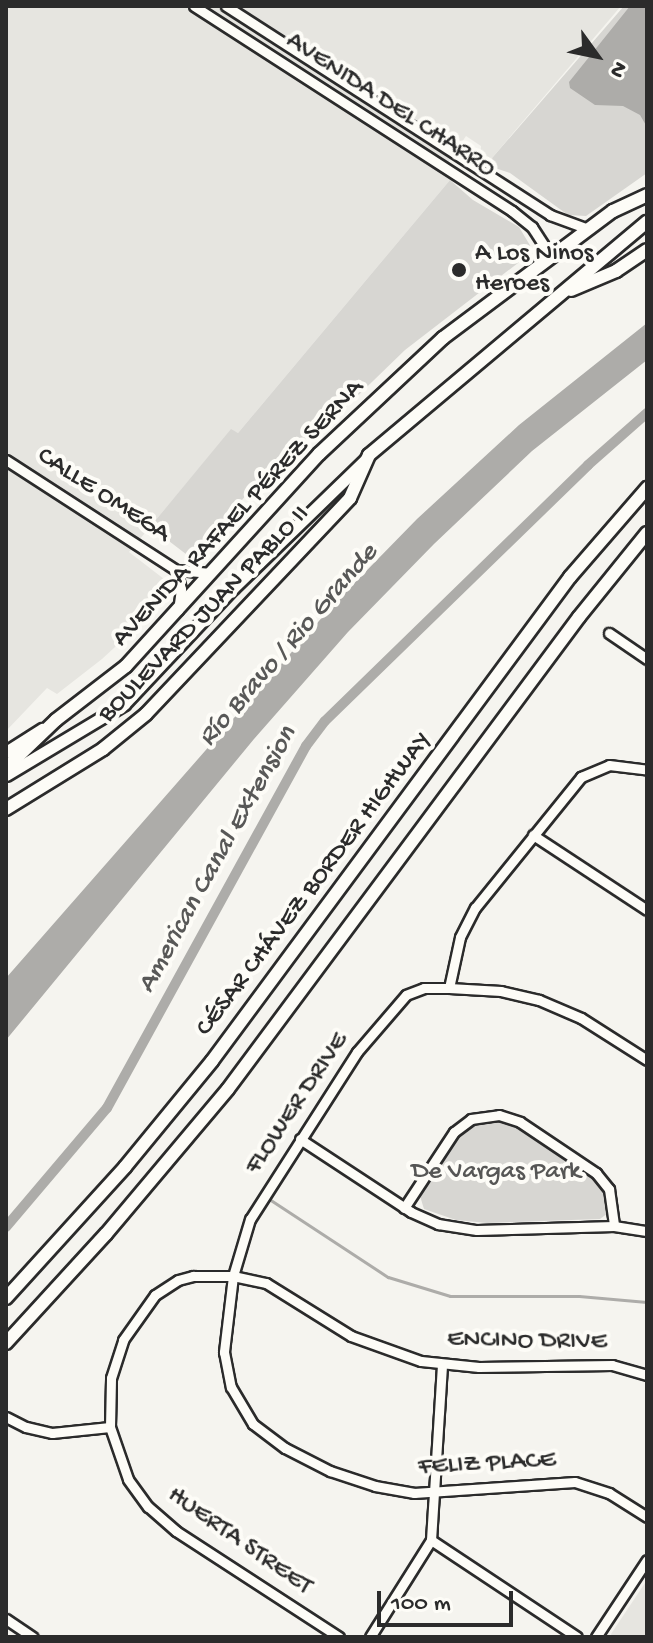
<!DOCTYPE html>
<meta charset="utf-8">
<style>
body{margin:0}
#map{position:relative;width:653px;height:1643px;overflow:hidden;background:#f5f4ef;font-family:"Gochi Hand",sans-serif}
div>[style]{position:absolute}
.built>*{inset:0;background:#e6e5e0}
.green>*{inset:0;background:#d7d6d2}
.water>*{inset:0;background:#adaca9}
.stream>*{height:3px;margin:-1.5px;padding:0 1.5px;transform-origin:1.5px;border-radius:1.5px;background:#adaca9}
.canal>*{height:10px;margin:-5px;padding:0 5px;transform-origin:5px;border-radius:5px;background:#adaca9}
.roads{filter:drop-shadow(2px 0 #2b2b2b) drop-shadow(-2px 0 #2b2b2b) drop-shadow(0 2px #2b2b2b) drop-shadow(0 -2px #2b2b2b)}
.minor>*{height:9px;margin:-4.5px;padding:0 4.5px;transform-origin:4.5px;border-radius:4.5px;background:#fdfcf7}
.major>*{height:11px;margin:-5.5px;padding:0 5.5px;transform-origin:5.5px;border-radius:5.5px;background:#fdfcf7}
.highway>*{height:12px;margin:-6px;padding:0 6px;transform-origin:6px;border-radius:6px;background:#fdfcf7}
.dots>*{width:22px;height:22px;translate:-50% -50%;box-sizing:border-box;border:4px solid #fdfcf7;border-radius:50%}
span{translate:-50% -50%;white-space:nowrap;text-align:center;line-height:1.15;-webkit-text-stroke:8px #fdfcf7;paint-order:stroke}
.street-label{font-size:26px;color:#2b2b2b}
.poi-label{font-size:26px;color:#2b2b2b}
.left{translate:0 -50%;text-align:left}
.park-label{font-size:26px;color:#565655}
.water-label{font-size:28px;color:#585857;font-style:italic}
.frame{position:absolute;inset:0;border:8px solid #2b2b2b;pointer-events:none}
.north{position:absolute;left:557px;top:16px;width:80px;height:80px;-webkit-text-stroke:6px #fdfcf7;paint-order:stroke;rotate:123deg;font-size:22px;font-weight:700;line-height:32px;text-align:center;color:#2b2b2b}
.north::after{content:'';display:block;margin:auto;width:28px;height:36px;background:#2b2b2b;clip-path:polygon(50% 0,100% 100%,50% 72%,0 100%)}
.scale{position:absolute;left:377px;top:1591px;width:136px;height:36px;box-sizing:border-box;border:4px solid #2b2b2b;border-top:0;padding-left:10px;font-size:24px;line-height:28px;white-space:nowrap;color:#2b2b2b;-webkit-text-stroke:6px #fdfcf7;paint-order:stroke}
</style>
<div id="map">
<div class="built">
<div style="clip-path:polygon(6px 6px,621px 6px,486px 165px,480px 160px,481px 146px,466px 136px,441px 173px,450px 180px,238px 433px,231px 430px,129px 552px,164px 579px,169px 589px,140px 624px,102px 659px,57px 694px,47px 688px,6px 731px)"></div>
<div style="clip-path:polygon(647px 1580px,647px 1637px,612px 1637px,611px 1634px)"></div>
</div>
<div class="green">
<div style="clip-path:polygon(624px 6px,647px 6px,647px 173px,586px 216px,568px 215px,510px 173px,486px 165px)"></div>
<div style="clip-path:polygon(450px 180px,473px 200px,519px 227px,531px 247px,527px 256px,405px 350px,277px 474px,268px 471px,233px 510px,236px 520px,201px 559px,195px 561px,165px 538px,145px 533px,231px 429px,238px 433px)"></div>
<div style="clip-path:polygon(497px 1120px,514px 1125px,596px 1177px,608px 1197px,608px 1213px,600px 1219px,487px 1223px,456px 1220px,424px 1209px,420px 1196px,455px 1141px,467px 1128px)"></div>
</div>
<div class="water">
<div style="clip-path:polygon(630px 6px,647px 6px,647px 127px,640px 115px,623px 106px,595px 105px,570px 88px,569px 82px)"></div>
<div style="clip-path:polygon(647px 323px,647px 360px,532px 451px,434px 544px,348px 632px,254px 739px,6px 1040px,6px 978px,333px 605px,417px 519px,519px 425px)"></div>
</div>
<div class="stream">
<div style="left:266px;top:1197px;width:146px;rotate:33.3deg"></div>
<div style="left:388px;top:1277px;width:65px;rotate:17deg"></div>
<div style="left:450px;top:1296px;width:129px"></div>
<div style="left:579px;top:1296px;width:68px;rotate:5deg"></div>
</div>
<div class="canal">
<div style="left:6px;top:1227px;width:156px;rotate:-49.7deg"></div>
<div style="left:107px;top:1108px;width:413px;rotate:-61.2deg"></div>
<div style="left:306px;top:746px;width:31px;rotate:-53deg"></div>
<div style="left:325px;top:721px;width:367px;rotate:-44.2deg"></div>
<div style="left:588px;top:465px;width:79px;rotate:-41.4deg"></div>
</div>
<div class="roads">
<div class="minor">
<div style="left:194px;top:6px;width:378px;rotate:32.8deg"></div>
<div style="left:512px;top:211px;width:26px;rotate:39deg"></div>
<div style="left:532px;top:227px;width:33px;rotate:57deg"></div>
<div style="left:226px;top:6px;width:386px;rotate:32.8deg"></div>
<div style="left:550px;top:215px;width:40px;rotate:20.2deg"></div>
<div style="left:6px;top:460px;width:202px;rotate:32.9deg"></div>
<div style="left:176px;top:570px;width:20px;rotate:75deg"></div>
<div style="left:181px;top:589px;width:21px;rotate:98deg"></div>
<div style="left:176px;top:570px;width:35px;rotate:5deg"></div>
<div style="left:609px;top:633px;width:46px;rotate:34.4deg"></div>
<div style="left:533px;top:835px;width:136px;rotate:33.3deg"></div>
<div style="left:449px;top:988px;width:52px;rotate:-77.8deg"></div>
<div style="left:460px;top:937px;width:33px;rotate:-63deg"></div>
<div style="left:475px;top:908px;width:169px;rotate:-51deg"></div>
<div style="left:581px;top:777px;width:30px;rotate:-23deg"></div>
<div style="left:609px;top:765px;width:38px;rotate:7deg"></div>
<div style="left:647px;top:1060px;width:78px;rotate:-147.5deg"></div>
<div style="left:581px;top:1018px;width:46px;rotate:-156.8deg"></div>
<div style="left:539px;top:1000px;width:39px;rotate:-167deg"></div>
<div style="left:501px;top:991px;width:52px;rotate:-176.7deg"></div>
<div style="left:449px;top:988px;width:25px;rotate:180deg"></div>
<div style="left:424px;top:988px;width:19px;rotate:159deg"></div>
<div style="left:406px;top:995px;width:75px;rotate:130.7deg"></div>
<div style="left:357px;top:1052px;width:198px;rotate:122.6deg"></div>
<div style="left:250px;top:1219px;width:59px;rotate:106.6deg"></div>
<div style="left:233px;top:1276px;width:77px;rotate:96.8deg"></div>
<div style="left:224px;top:1352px;width:36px;rotate:79deg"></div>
<div style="left:231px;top:1387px;width:43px;rotate:59.3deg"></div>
<div style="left:253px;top:1424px;width:40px;rotate:37deg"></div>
<div style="left:285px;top:1448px;width:51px;rotate:27.1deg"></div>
<div style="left:330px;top:1471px;width:47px;rotate:18.4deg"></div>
<div style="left:375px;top:1486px;width:40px;rotate:10deg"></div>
<div style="left:414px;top:1493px;width:161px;rotate:-3.9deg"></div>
<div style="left:575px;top:1482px;width:36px;rotate:18deg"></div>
<div style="left:609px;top:1493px;width:45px;rotate:32.3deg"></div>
<div style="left:300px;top:1139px;width:133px;rotate:33.3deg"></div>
<div style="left:411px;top:1212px;width:30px;rotate:24deg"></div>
<div style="left:438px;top:1224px;width:39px;rotate:9deg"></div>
<div style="left:477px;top:1230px;width:137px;rotate:-1.7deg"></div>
<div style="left:614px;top:1226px;width:33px;rotate:9deg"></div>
<div style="left:404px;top:1208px;width:91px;rotate:-56.7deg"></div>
<div style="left:454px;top:1132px;width:21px;rotate:-37deg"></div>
<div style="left:471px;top:1119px;width:28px;rotate:-8deg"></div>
<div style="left:499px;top:1115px;width:22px;rotate:18deg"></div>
<div style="left:520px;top:1122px;width:92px;rotate:33.9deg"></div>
<div style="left:596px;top:1173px;width:21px;rotate:51deg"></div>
<div style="left:609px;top:1189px;width:37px;rotate:82deg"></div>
<div style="left:6px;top:1417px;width:22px;rotate:27deg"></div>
<div style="left:26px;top:1427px;width:27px;rotate:13deg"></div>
<div style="left:52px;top:1433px;width:58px;rotate:-5.9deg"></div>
<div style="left:431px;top:1540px;width:175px;rotate:33.6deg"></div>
<div style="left:6px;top:1619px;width:32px;rotate:34deg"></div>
<div style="left:339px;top:1637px;width:194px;rotate:-147deg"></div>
<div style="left:176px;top:1531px;width:37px;rotate:-139deg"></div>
<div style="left:148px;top:1507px;width:34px;rotate:-126deg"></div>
<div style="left:128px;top:1479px;width:55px;rotate:-109.1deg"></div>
<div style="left:110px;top:1427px;width:49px;rotate:-88.8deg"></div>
<div style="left:111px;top:1378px;width:40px;rotate:-72deg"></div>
<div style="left:123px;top:1340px;width:55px;rotate:-54.6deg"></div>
<div style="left:155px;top:1295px;width:27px;rotate:-33deg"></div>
<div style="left:178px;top:1280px;width:16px;rotate:-15deg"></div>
<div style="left:193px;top:1276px;width:40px"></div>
<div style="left:233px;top:1276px;width:34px;rotate:12deg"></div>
<div style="left:266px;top:1283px;width:100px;rotate:31.9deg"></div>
<div style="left:351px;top:1336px;width:74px;rotate:19.7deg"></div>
<div style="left:421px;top:1361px;width:58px;rotate:5.9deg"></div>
<div style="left:479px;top:1367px;width:133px;rotate:-0.9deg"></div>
<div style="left:612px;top:1365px;width:36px;rotate:16deg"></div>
<div style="left:370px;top:1637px;width:115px;rotate:-57.8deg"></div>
<div style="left:431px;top:1540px;width:176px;rotate:-86.4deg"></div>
<div style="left:596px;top:1637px;width:92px;rotate:-56.5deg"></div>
</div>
<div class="major">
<div style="left:6px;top:752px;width:43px;rotate:-32.6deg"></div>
<div style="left:6px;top:775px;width:138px;rotate:-31deg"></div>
<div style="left:124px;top:704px;width:159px;rotate:-46.8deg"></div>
<div style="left:233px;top:588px;width:185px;rotate:-44.1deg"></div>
</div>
<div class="highway">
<div style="left:571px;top:290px;width:49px;rotate:-22.9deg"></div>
<div style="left:616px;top:271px;width:37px;rotate:-34deg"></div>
<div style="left:6px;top:768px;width:69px;rotate:-43.8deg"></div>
<div style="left:56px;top:720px;width:88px;rotate:-37.6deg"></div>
<div style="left:126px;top:666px;width:287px;rotate:-47.7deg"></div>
<div style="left:319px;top:454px;width:170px;rotate:-43.1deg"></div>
<div style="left:443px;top:338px;width:212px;rotate:-36.8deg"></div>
<div style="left:613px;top:211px;width:38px;rotate:-25deg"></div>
<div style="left:6px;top:809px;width:114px;rotate:-31.7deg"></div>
<div style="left:103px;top:749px;width:55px;rotate:-39.1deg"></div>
<div style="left:146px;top:714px;width:297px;rotate:-46.6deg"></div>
<div style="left:350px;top:498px;width:47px;rotate:-66.2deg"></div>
<div style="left:369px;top:455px;width:363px;rotate:-40deg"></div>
<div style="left:6px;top:1298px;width:177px;rotate:-47.7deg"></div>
<div style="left:125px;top:1167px;width:137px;rotate:-50.6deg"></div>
<div style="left:212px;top:1061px;width:602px;rotate:-53.51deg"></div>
<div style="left:570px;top:577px;width:118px;rotate:-49.1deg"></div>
<div style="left:6px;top:1343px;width:148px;rotate:-47.5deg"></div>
<div style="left:106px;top:1234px;width:189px;rotate:-49.9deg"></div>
<div style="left:228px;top:1089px;width:588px;rotate:-53.36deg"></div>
<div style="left:579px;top:617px;width:108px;rotate:-51deg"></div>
</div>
</div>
<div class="dots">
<div style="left:459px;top:270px;background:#2b2b2b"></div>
</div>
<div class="street-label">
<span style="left:390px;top:106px;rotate:33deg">AVENIDA DEL CHARRO</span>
<span style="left:103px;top:496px;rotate:33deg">CALLE OMEGA</span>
<span style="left:239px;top:514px;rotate:-47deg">AVENIDA RAFAEL PÉREZ SERNA</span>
<span style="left:205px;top:615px;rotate:-46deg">BOULEVARD JUAN PABLO II</span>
<span style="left:315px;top:885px;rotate:-53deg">CÉSAR CHÁVEZ BORDER HIGHWAY</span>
<span style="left:298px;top:1104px;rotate:-56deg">FLOWER DRIVE</span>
<span style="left:527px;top:1342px;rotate:1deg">ENCINO DRIVE</span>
<span style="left:487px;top:1465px;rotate:-3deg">FELIZ PLACE</span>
<span style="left:239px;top:1542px;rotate:35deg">HUERTA STREET</span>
</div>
<div class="poi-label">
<span class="left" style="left:475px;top:270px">A Los Ninos<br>Heroes</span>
</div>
<div class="park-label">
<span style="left:496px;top:1173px">De Vargas Park</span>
</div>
<div class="water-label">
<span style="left:289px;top:646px;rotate:-49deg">Río Bravo / Rio Grande</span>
<span style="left:218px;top:860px;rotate:-61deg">American Canal Extension</span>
</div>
<div class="frame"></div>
<div class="north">N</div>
<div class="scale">100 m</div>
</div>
